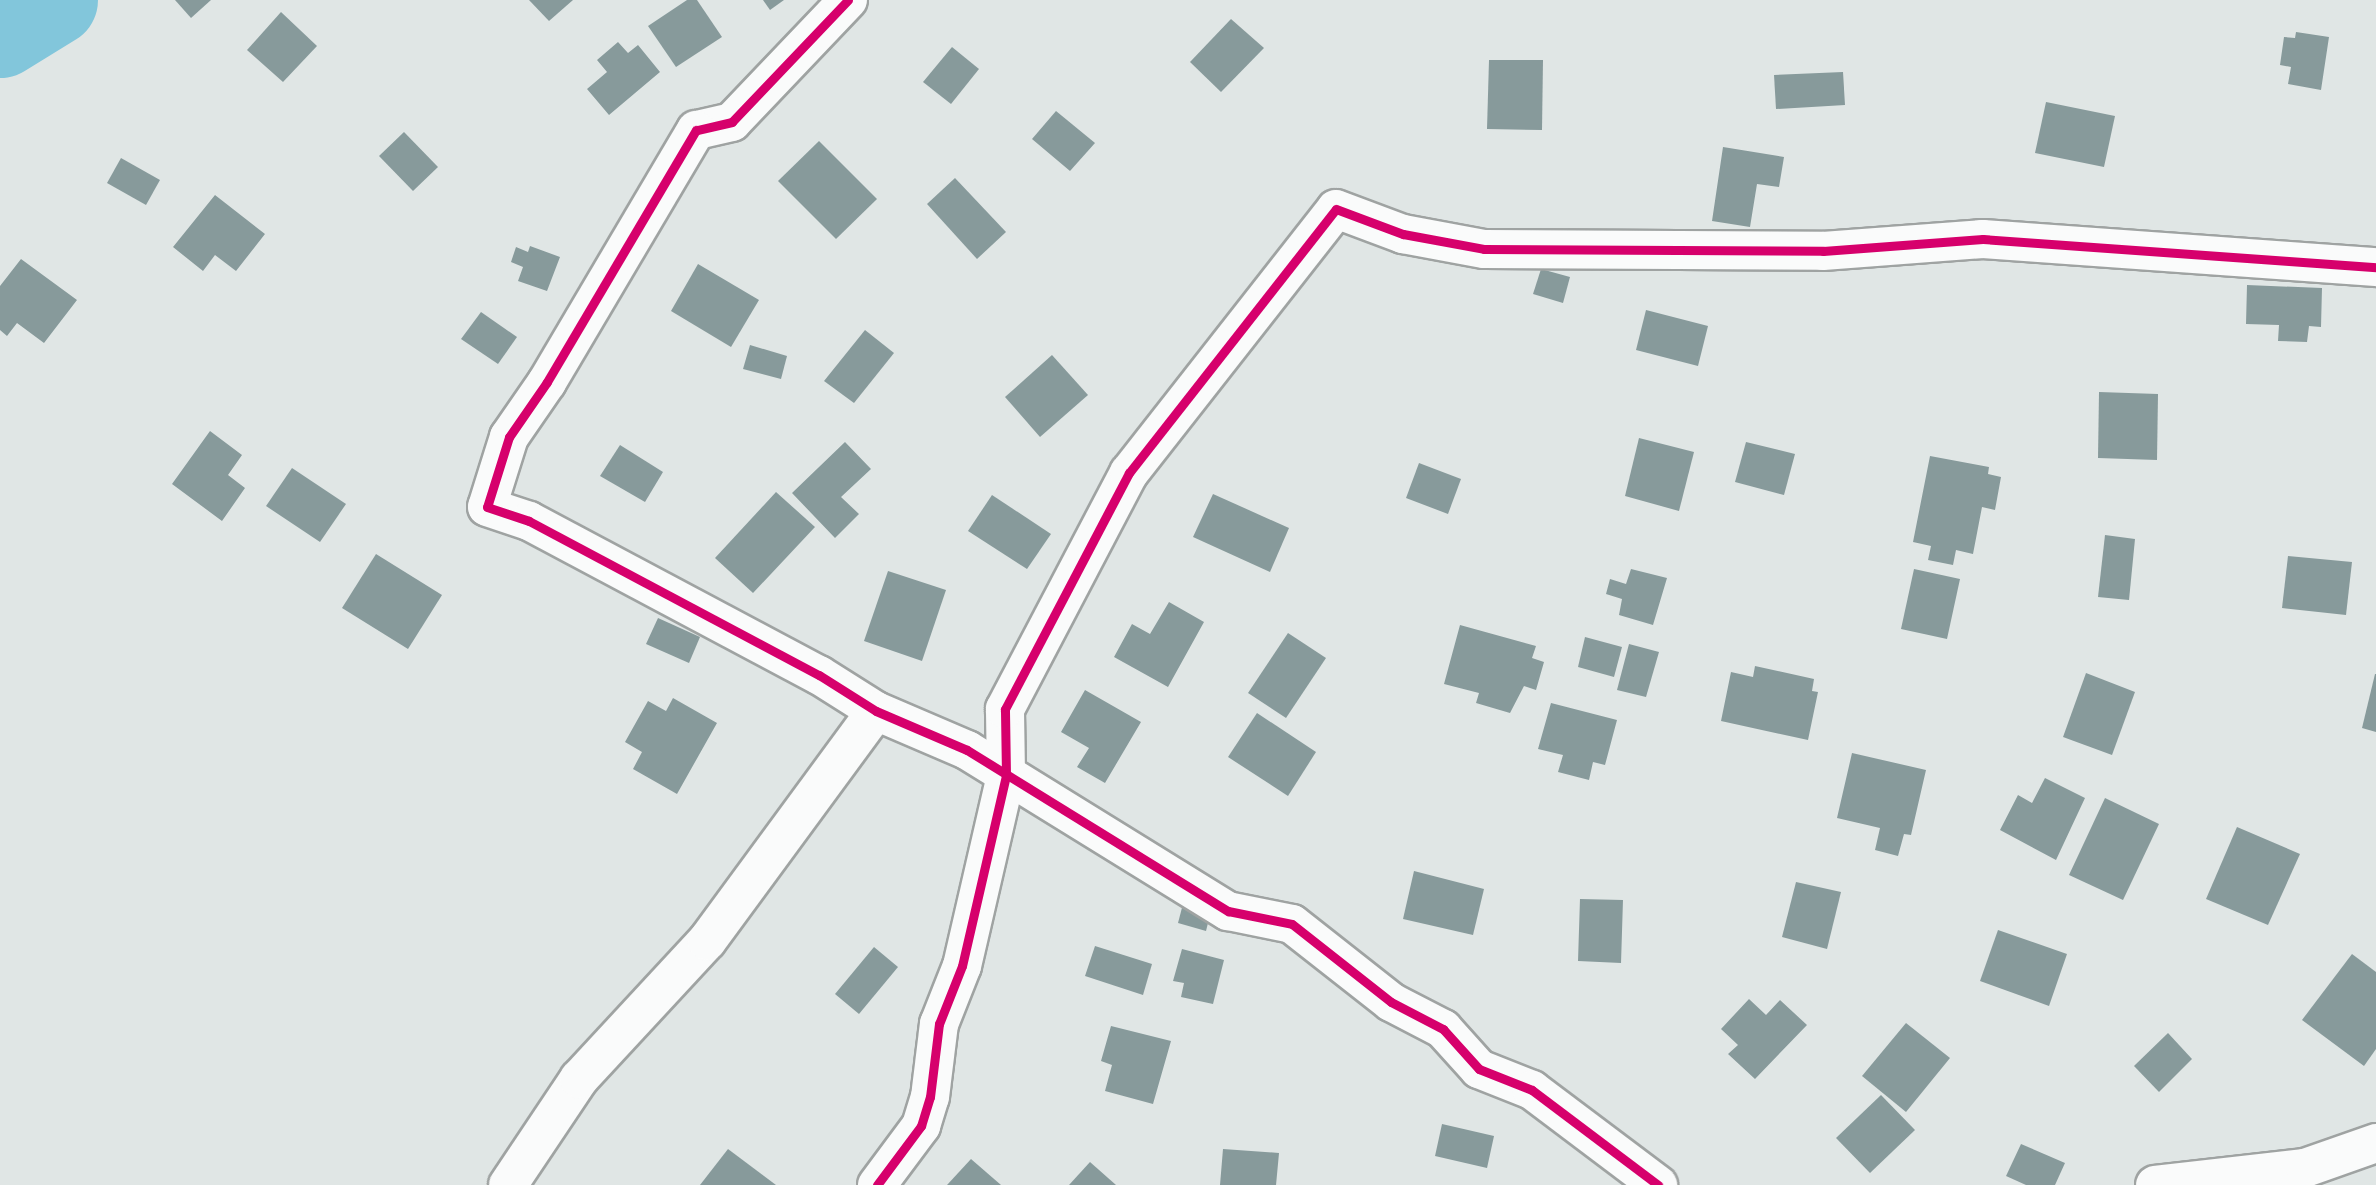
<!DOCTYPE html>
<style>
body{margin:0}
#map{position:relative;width:2376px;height:1185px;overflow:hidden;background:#e0e6e5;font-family:"Open Sans",sans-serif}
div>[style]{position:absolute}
.river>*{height:91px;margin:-45.5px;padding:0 45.5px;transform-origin:45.5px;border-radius:45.5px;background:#82c6db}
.building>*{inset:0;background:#879a9b}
.roads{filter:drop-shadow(2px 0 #9fa3a2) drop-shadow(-2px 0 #9fa3a2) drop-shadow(0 2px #9fa3a2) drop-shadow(0 -2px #9fa3a2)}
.minor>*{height:38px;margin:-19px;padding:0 19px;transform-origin:19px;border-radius:19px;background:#fafbfb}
.cycleway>*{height:9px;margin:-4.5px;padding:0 4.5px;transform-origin:4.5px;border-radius:4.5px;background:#d6006c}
span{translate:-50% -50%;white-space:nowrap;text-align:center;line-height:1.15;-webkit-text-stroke:7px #dee8e6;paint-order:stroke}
</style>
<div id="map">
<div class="river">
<div style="left:0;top:32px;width:61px;rotate:-31.6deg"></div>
</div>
<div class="building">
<div style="clip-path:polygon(175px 0,211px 0,191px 18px)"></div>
<div style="clip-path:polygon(529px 0,573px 0,549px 21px)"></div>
<div style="clip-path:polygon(687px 0,697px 0,722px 37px,676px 67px,648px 26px)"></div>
<div style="clip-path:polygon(763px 0,784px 0,770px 10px)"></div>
<div style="clip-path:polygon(281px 12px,317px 46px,283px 82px,247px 50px)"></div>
<div style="clip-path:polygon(1231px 19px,1264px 48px,1221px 92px,1190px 62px)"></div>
<div style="clip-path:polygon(2296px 32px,2329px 37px,2321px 90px,2288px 84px,2291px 67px,2280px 65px,2284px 37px,2295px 38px)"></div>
<div style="clip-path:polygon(618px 42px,628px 53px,638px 45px,660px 72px,609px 115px,587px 89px,607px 72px,597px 60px)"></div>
<div style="clip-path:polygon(952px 47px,979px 69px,951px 104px,923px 82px)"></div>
<div style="clip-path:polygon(1489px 60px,1543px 60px,1542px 130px,1487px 129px)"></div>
<div style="clip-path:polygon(1843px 72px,1845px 105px,1776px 109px,1774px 75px)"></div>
<div style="clip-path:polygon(2046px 102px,2115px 116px,2104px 167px,2035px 153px)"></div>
<div style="clip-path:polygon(1056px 111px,1095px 143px,1070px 171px,1032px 139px)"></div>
<div style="clip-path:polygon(404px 132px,438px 167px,413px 191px,379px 156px)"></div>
<div style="clip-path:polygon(819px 141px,877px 199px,836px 239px,778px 181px)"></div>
<div style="clip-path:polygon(1723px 147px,1784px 157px,1779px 187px,1757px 184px,1750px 227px,1712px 221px)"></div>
<div style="clip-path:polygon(121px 158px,160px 180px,146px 205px,107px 183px)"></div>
<div style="clip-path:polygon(955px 178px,1006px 232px,977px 259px,927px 204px)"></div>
<div style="clip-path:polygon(215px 195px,265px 234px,236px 271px,215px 255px,203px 271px,173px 247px)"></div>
<div style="clip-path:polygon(530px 246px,560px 257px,547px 291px,518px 281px,523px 267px,511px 262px,516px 247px,528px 252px)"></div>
<div style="clip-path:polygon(21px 259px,77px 300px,44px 343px,17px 323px,7px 336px,0 330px,0 286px)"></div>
<div style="clip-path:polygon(698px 264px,759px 300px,731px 347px,671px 311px)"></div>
<div style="clip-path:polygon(1541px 269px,1570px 277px,1563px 303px,1533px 294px)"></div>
<div style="clip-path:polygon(2247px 285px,2322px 288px,2321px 327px,2309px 326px,2307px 342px,2278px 341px,2279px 325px,2246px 324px)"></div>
<div style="clip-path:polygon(1646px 310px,1708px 326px,1698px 366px,1636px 350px)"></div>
<div style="clip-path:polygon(481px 312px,517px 337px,498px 364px,461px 339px)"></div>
<div style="clip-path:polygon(865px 330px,894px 353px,854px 403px,824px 381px)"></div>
<div style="clip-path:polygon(750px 345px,787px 356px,781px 379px,743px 369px)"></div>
<div style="clip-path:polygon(1052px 355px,1088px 395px,1040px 437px,1005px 397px)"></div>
<div style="clip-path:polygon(2099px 392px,2158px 394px,2157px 460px,2098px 458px)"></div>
<div style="clip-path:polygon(210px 431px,242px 455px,228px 475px,245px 488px,222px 521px,172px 484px)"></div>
<div style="clip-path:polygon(1639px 438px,1694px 452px,1679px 511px,1625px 496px)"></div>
<div style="clip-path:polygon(845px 442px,871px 469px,841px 497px,859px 514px,835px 538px,792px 493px)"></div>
<div style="clip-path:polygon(1746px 442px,1795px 454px,1784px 495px,1735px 482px)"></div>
<div style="clip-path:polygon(620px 445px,663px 472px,645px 502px,600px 476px)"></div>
<div style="clip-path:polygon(1930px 456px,1989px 467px,1988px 474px,2001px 477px,1995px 510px,1982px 507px,1973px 554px,1956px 550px,1953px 565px,1928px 560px,1931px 546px,1913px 542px)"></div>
<div style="clip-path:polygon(1419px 463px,1461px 479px,1448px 514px,1406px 498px)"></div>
<div style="clip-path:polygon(292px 468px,346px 504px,320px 542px,266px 506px)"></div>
<div style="clip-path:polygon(776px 492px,815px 527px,753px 593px,715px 558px)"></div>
<div style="clip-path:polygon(1213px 494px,1289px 528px,1270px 572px,1193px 537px)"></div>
<div style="clip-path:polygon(992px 495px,1051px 534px,1027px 569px,968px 531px)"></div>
<div style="clip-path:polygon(2105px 535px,2135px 539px,2129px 600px,2098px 597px)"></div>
<div style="clip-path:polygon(376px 554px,442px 595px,408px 649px,342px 608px)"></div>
<div style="clip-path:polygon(2288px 556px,2352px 562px,2346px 615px,2282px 608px)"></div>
<div style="clip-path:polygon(1631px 569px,1667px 578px,1653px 625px,1619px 615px,1622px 599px,1606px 594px,1610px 579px,1626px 584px)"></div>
<div style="clip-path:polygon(1914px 569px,1960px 579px,1947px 639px,1901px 629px)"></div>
<div style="clip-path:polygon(888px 571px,946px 590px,922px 661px,864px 641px)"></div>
<div style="clip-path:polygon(1169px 602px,1204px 622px,1168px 687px,1114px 657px,1132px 624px,1150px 634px)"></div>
<div style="clip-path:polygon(658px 618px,700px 637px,689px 663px,646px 644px)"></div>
<div style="clip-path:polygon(1460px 625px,1536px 646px,1532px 658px,1544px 662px,1536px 690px,1524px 686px,1510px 713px,1476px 703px,1479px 693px,1444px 684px)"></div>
<div style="clip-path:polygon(1288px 633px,1326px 658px,1286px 718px,1248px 693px)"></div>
<div style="clip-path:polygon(1585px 637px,1622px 647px,1614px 677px,1578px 667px)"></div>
<div style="clip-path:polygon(1629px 644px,1659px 652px,1646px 697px,1617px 690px)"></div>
<div style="clip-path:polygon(1755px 666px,1814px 679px,1812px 691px,1818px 692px,1808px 740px,1721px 721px,1731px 672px,1753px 677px)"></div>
<div style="clip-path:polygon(2086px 673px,2135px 692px,2112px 755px,2063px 737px)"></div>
<div style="clip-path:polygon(2375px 674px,2376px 674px,2376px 732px,2362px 728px)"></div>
<div style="clip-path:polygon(1085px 690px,1141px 722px,1105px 783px,1077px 767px,1089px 748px,1061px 732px)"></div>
<div style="clip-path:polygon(673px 698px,717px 723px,677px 794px,633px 769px,642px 752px,625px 742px,648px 701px,666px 711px)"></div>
<div style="clip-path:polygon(1551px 703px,1617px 720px,1605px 765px,1593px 762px,1589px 780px,1558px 772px,1563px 755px,1538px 749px)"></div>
<div style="clip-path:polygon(1257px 713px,1316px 752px,1288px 796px,1228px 757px)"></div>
<div style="clip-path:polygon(1852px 753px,1926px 770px,1911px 835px,1904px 834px,1898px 856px,1875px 850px,1880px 828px,1837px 818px)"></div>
<div style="clip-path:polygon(2045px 778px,2085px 798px,2056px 860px,2000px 830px,2018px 795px,2032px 803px)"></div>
<div style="clip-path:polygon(2105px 798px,2159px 824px,2123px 900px,2069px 875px)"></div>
<div style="clip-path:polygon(2237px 827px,2300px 854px,2268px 925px,2206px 899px)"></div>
<div style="clip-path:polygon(1414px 871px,1484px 889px,1473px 935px,1403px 919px)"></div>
<div style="clip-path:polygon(1796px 882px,1841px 892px,1827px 949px,1782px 937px)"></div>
<div style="clip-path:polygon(1580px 899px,1623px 900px,1621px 963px,1578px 961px)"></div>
<div style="clip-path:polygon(1184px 900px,1212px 907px,1206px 931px,1178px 923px)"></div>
<div style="clip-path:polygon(1998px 930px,2067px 954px,2049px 1006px,1980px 981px)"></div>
<div style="clip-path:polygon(1095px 946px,1152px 964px,1143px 995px,1085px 976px)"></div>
<div style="clip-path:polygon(874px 947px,898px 967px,859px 1014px,835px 994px)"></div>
<div style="clip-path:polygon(1182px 949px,1224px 960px,1213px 1004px,1181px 997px,1184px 983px,1173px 981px)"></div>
<div style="clip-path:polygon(2352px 954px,2376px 972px,2376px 1049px,2364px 1066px,2302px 1020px)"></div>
<div style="clip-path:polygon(1749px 999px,1766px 1015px,1780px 1000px,1807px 1025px,1755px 1079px,1728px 1054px,1738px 1045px,1721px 1029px)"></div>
<div style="clip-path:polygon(1906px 1023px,1950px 1058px,1906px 1112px,1862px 1076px)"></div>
<div style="clip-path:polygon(1111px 1026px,1171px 1041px,1153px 1104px,1105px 1091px,1112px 1065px,1101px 1061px)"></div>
<div style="clip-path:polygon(2168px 1033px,2192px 1059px,2159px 1092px,2134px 1066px)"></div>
<div style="clip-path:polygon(1881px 1095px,1915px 1130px,1870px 1173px,1836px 1138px)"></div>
<div style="clip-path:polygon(1442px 1124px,1494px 1136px,1487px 1168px,1435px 1156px)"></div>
<div style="clip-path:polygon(2021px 1144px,2065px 1163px,2055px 1185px,2026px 1185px,2006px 1176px)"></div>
<div style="clip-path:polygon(728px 1149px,776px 1185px,700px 1185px)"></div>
<div style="clip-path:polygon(1223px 1149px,1279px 1153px,1276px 1185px,1220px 1185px)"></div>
<div style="clip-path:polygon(971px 1159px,1001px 1185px,947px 1185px)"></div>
<div style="clip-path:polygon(1090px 1162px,1116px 1185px,1069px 1185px)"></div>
</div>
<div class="roads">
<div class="minor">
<div style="left:848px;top:0;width:168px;rotate:133.6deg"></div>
<div style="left:732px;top:122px;width:37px;rotate:167deg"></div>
<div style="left:696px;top:130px;width:293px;rotate:120.6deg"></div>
<div style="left:547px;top:382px;width:67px;rotate:124.6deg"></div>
<div style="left:509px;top:437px;width:73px;rotate:107.4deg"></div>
<div style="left:487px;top:507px;width:44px;rotate:18.4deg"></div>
<div style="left:529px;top:521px;width:328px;rotate:28deg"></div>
<div style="left:819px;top:675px;width:67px;rotate:32.3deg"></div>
<div style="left:876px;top:711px;width:99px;rotate:23.2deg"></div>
<div style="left:967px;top:750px;width:307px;rotate:31.7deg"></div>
<div style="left:1228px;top:911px;width:65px;rotate:11.5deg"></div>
<div style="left:1292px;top:924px;width:126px;rotate:38.2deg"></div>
<div style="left:1391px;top:1002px;width:59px;rotate:27.4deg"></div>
<div style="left:1443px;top:1029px;width:54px;rotate:48deg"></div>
<div style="left:1479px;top:1069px;width:57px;rotate:21.6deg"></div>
<div style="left:1532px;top:1090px;width:158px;rotate:37deg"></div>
<div style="left:508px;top:1185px;width:128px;rotate:-56.2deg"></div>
<div style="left:579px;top:1079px;width:188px;rotate:-47.2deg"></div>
<div style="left:707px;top:941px;width:285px;rotate:-53.7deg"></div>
<div style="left:877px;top:1185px;width:74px;rotate:-53.3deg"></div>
<div style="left:921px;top:1126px;width:30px;rotate:-73deg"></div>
<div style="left:930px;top:1097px;width:74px;rotate:-83deg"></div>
<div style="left:939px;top:1024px;width:62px;rotate:-68.4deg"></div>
<div style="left:962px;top:966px;width:196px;rotate:-77deg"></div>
<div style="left:1006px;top:775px;width:66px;rotate:-90.9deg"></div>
<div style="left:1005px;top:709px;width:267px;rotate:-62.3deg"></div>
<div style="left:1129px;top:473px;width:335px;rotate:-51.9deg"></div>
<div style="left:1336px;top:209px;width:72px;rotate:20.5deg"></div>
<div style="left:1403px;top:234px;width:82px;rotate:10.5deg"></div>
<div style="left:1484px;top:249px;width:339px;rotate:0.3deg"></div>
<div style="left:1823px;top:251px;width:160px;rotate:-4.3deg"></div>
<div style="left:1983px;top:239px;width:394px;rotate:4.1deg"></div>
<div style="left:2155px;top:1185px;width:151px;rotate:-6.5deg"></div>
<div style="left:2305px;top:1168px;width:75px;rotate:-19.4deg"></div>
</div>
</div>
<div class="cycleway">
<div style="left:848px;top:0;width:168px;rotate:133.6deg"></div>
<div style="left:732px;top:122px;width:37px;rotate:167deg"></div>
<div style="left:696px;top:130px;width:293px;rotate:120.6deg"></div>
<div style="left:547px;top:382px;width:67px;rotate:124.6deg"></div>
<div style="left:509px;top:437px;width:73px;rotate:107.4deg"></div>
<div style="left:487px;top:507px;width:44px;rotate:18.4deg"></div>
<div style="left:529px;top:521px;width:328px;rotate:28deg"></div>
<div style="left:819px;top:675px;width:67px;rotate:32.3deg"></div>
<div style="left:876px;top:711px;width:99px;rotate:23.2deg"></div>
<div style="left:967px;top:750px;width:307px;rotate:31.7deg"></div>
<div style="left:1228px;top:911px;width:65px;rotate:11.5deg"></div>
<div style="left:1292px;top:924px;width:126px;rotate:38.2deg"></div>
<div style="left:1391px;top:1002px;width:59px;rotate:27.4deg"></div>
<div style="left:1443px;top:1029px;width:54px;rotate:48deg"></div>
<div style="left:1479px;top:1069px;width:57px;rotate:21.6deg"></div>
<div style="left:1532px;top:1090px;width:158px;rotate:37deg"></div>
<div style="left:877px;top:1185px;width:74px;rotate:-53.3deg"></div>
<div style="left:921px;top:1126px;width:30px;rotate:-73deg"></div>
<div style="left:930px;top:1097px;width:74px;rotate:-83deg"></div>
<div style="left:939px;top:1024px;width:62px;rotate:-68.4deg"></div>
<div style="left:962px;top:966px;width:196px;rotate:-77deg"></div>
<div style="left:1006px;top:775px;width:66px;rotate:-90.9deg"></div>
<div style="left:1005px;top:709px;width:267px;rotate:-62.3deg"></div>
<div style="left:1129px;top:473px;width:335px;rotate:-51.9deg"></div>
<div style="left:1336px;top:209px;width:72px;rotate:20.5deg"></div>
<div style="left:1403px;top:234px;width:82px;rotate:10.5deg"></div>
<div style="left:1484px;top:249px;width:339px;rotate:0.3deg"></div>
<div style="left:1823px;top:251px;width:160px;rotate:-4.3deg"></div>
<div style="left:1983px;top:239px;width:394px;rotate:4.1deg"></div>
</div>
</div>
